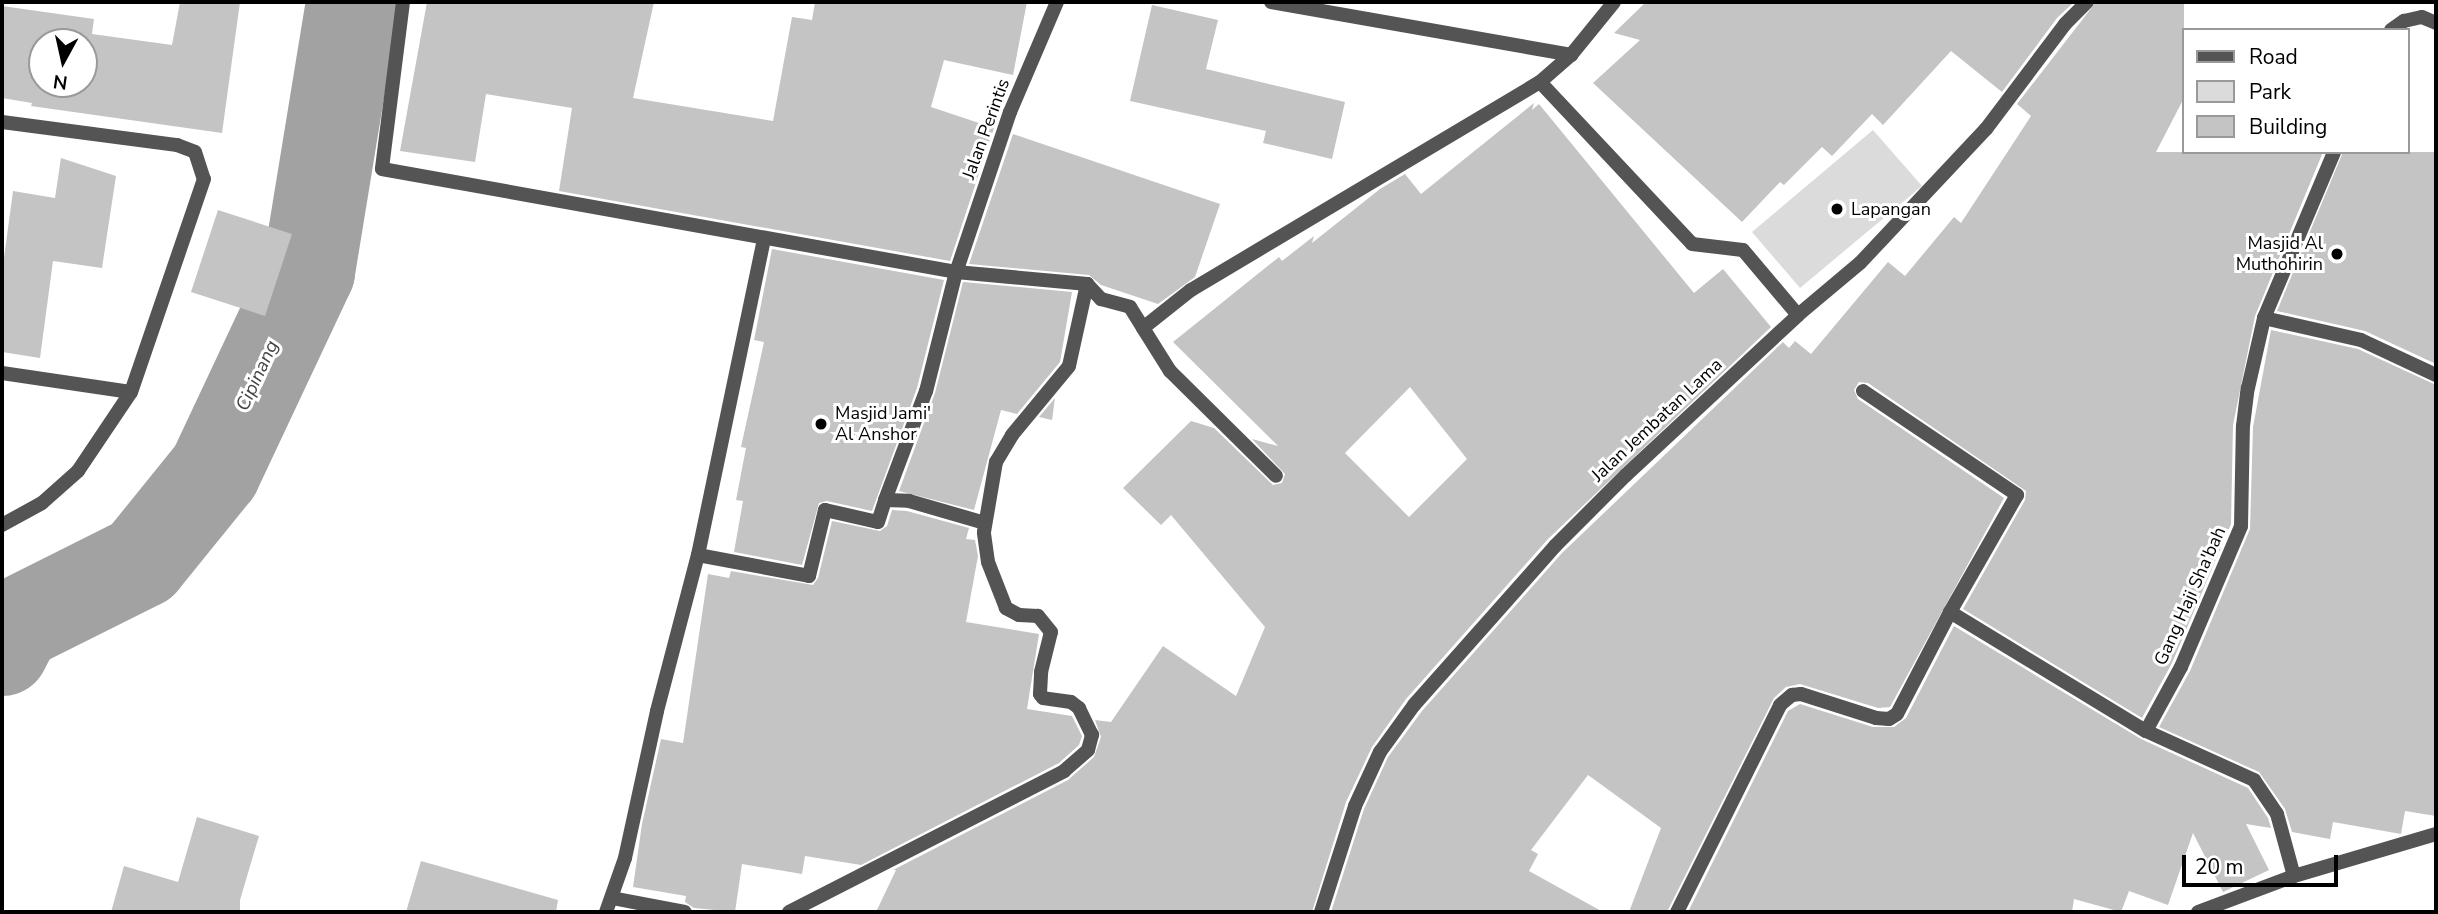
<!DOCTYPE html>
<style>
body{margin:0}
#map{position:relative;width:2438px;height:914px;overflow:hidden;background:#fff;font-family:"Nunito Sans",sans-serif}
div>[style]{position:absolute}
.green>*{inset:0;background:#dbdbdb}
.river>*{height:93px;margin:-46.5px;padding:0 46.5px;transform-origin:46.5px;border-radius:46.5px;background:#a2a2a2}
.building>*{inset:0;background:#c4c4c4}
.minor>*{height:14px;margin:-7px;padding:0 7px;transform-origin:7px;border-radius:7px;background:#545454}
.dots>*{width:19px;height:19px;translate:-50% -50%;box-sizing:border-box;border:4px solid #fff;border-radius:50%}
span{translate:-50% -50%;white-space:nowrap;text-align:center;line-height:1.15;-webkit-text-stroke:6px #fff;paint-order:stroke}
.street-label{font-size:18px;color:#000}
.poi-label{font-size:18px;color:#000}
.left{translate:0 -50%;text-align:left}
.right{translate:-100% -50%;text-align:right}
.water-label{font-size:19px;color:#434343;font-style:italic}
.frame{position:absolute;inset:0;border:4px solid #000;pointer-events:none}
.legend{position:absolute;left:2182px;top:28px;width:228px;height:126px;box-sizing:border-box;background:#fff;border:2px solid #999;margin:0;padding:9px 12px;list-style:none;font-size:21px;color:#000}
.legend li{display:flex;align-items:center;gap:14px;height:35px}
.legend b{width:35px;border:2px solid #999}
.north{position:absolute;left:28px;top:28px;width:70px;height:70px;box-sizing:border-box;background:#fff;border:2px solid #999;border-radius:50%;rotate:188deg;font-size:19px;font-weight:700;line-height:28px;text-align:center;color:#000}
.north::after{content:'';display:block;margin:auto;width:24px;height:32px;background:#000;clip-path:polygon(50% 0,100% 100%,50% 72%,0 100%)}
.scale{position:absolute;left:2182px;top:855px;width:156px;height:32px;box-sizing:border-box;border:4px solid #000;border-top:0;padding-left:9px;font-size:21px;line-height:24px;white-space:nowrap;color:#000;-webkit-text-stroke:5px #fff;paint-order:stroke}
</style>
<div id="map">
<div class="green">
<div style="clip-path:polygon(1873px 130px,1922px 186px,1800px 288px,1752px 232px)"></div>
</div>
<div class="river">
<div style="left:2px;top:649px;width:28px;rotate:-63deg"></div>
<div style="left:15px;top:624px;width:141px;rotate:-26.6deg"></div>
<div style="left:141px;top:561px;width:116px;rotate:-51deg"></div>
<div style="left:214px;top:471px;width:221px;rotate:-64.8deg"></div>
<div style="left:308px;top:271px;width:273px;rotate:-80.7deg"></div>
</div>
<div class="building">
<div style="clip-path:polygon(evenodd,180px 2px,240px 2px,222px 133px,31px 106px,32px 103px,2px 98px,2px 6px,94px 19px,92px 34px,172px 45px,180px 2px,42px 42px,84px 42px,84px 84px,42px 84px,42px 42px)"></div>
<div style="clip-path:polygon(427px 2px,654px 2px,633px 98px,773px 121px,792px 17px,812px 20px,815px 2px,1027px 2px,1013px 75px,944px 60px,931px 107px,994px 128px,950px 261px,559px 191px,572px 108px,486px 94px,475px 162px,400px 151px)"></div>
<div style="clip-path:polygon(1646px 2px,2074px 2px,2057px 18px,2002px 92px,1951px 51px,1883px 125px,1872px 114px,1832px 156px,1822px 147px,1784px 185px,1780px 182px,1742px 222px,1593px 83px,1640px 40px,1614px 33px)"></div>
<div style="clip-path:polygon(2096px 2px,2184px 2px,2184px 98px,2156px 152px,2323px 152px,2255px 316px,2233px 425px,2231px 524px,2172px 663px,2142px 718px,1963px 609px,2025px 500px,2026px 491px,1868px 383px,1859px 382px,1854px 390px,1858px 399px,2004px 498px,1890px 707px,1878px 708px,1800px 684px,1786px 687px,1774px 698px,1667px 912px,1629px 912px,1661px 828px,1588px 775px,1531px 850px,1538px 854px,1529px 871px,1603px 912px,1331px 912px,1364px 809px,1388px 757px,1422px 711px,1562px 553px,1783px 342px,1789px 348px,1795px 341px,1811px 354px,1888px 262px,1905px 276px,1954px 217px,1961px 223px,2031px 116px,2017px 104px)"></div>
<div style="clip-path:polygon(1152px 5px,1218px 20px,1206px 69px,1345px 102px,1332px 159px,1263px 143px,1266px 131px,1130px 101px)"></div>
<div style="clip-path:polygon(evenodd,1534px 103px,1532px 110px,1539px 104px,1694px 293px,1723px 269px,1771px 327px,1548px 539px,1406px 699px,1372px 747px,1346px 802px,1312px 912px,876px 912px,896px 870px,893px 870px,1068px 780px,1094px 757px,1101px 737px,1095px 720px,1111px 722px,1163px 646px,1236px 696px,1265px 627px,1171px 515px,1161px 525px,1123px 488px,1191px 421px,1214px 428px,1273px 485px,1282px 483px,1285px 474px,1252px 439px,1278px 446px,1173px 342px,1279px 257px,1282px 261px,1314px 236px,1312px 243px,1380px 189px,1405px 174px,1421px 194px,1534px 103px,1410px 387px,1467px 459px,1409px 517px,1345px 453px,1410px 387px)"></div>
<div style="clip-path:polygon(1013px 134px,1220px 204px,1195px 277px,1158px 304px,1101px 285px,1089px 275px,969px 264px)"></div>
<div style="clip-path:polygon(2343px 152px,2436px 152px,2436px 364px,2365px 331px,2277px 311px)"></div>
<div style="clip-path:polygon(61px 158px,116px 176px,102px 268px,53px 261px,40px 358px,2px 352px,2px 273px,13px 191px,55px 198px)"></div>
<div style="clip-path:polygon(218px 210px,292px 234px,265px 316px,191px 292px)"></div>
<div style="clip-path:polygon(772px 249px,944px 280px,917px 388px,872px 511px,827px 501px,819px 503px,802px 565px,734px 552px,743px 501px,736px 500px,746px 448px,741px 447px,764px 342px,754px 340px)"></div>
<div style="clip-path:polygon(963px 282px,1072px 292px,1060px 362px,1017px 414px,1001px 410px,974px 510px,899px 491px,935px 393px)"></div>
<div style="clip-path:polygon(2271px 330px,2358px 349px,2436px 385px,2436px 816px,2405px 811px,2401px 834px,2333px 822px,2330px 839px,2292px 832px,2285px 809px,2259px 772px,2159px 727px,2190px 671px,2250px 529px,2253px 427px)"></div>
<div style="clip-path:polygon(1055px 398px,1052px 420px,1039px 417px)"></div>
<div style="clip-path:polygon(892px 510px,907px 511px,969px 528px,966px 539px,975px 540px,978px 556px,966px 622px,1039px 634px,1027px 709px,1072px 716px,1082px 736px,1079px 745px,1059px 763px,861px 865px,805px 856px,802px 874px,742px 864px,735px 912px,694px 908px,685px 902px,686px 896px,633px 887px,642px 824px,661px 739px,683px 743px,708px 574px,729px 578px,731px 571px,813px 585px,818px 578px,832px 521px,880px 531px,887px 526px)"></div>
<div style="clip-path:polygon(1954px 626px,2141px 739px,2248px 788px,2268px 818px,2271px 828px,2246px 824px,2269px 870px,2223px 892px,2193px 833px,2168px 905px,2129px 891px,2121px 912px,2074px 899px,2072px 912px,1688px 912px,1788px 711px,1800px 704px,1873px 727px,1894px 727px,1906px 718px)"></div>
<div style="clip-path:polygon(197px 817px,259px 836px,240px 900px,240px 912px,111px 912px,124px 866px,178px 882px)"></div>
<div style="clip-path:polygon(421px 861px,558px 900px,556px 912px,406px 912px)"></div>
</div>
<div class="minor">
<div style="left:403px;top:2px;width:168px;rotate:97.2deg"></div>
<div style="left:382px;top:169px;width:583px;rotate:10.17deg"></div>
<div style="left:956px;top:272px;width:123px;rotate:104.1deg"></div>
<div style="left:926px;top:391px;width:116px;rotate:110.6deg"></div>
<div style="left:1057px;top:2px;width:120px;rotate:113.1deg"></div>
<div style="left:1010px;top:112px;width:169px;rotate:108.6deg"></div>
<div style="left:956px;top:272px;width:132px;rotate:5.2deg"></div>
<div style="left:1271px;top:2px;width:305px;rotate:10deg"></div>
<div style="left:2391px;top:30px;width:16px;rotate:-35deg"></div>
<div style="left:2404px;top:21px;width:18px;rotate:-13deg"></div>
<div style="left:2422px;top:17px;width:15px;rotate:23deg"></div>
<div style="left:1540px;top:82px;width:222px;rotate:46.8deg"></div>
<div style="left:1692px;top:244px;width:51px;rotate:6.7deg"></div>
<div style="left:1743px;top:250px;width:85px;rotate:49.8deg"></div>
<div style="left:2px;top:122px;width:177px;rotate:7.5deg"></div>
<div style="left:177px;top:145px;width:19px;rotate:21deg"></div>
<div style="left:195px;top:152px;width:28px;rotate:72deg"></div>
<div style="left:204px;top:179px;width:225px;rotate:108.9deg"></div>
<div style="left:131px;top:392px;width:95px;rotate:123.9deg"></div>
<div style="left:78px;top:471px;width:48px;rotate:138.4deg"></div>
<div style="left:42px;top:503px;width:46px;rotate:151.2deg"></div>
<div style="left:2264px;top:318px;width:180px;rotate:-67.1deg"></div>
<div style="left:1143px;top:328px;width:51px;rotate:57.9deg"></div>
<div style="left:1170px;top:371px;width:149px;rotate:44.7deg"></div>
<div style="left:2px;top:373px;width:130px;rotate:8.4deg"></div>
<div style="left:1863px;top:391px;width:186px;rotate:34deg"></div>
<div style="left:2017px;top:495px;width:135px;rotate:119.8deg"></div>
<div style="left:1950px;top:612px;width:229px;rotate:31.3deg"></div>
<div style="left:2146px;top:731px;width:119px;rotate:24.4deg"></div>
<div style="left:2254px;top:780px;width:41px;rotate:55.9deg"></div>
<div style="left:2277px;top:814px;width:64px;rotate:74.7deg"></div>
<div style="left:698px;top:555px;width:113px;rotate:10.7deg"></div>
<div style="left:809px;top:576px;width:68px;rotate:-76.4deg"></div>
<div style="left:825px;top:510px;width:54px;rotate:12.8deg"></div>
<div style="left:878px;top:522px;width:23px;rotate:-72deg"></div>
<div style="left:885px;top:500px;width:24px;rotate:2deg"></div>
<div style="left:909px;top:501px;width:79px;rotate:16.1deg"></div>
<div style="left:2146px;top:731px;width:73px;rotate:-61.3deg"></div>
<div style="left:2181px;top:667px;width:153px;rotate:-66.9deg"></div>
<div style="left:2241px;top:526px;width:100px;rotate:-88.9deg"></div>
<div style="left:2243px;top:426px;width:38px;rotate:-83deg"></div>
<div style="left:2248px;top:388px;width:72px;rotate:-77.1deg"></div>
<div style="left:2264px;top:318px;width:99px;rotate:12.8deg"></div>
<div style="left:2361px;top:340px;width:83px;rotate:25deg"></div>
<div style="left:612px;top:898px;width:74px;rotate:10.9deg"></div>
<div style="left:606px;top:912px;width:57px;rotate:-70.6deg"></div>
<div style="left:625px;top:858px;width:150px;rotate:-77.7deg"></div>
<div style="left:657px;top:711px;width:161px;rotate:-75.3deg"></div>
<div style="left:698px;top:555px;width:323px;rotate:-78.2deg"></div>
<div style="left:789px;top:912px;width:309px;rotate:-27.1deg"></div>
<div style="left:1064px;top:771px;width:32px;rotate:-41deg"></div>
<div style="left:1088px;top:750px;width:16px;rotate:-75deg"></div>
<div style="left:1092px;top:735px;width:30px;rotate:-116deg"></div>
<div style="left:1079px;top:708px;width:10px;rotate:-143deg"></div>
<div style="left:1071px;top:702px;width:28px;rotate:-172deg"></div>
<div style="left:1043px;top:698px;width:5px;rotate:-127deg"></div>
<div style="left:1040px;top:694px;width:22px;rotate:-87deg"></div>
<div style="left:1041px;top:672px;width:41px;rotate:-76deg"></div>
<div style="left:1051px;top:632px;width:21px;rotate:-129deg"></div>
<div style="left:1038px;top:616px;width:19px;rotate:-177deg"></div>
<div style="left:1019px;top:615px;width:15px;rotate:-152deg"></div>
<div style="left:1006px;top:608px;width:49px;rotate:-111.4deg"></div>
<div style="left:988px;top:562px;width:30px;rotate:-98deg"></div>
<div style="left:984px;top:532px;width:71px;rotate:-80.3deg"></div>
<div style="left:996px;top:462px;width:31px;rotate:-59deg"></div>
<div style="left:1012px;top:435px;width:89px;rotate:-50.4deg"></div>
<div style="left:1069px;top:366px;width:84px;rotate:-77.6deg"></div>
<div style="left:1087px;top:284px;width:21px;rotate:47deg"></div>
<div style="left:1101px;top:299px;width:30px;rotate:15deg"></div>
<div style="left:1130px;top:307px;width:25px;rotate:58deg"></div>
<div style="left:1143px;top:328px;width:61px;rotate:-38.4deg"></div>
<div style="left:1191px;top:290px;width:406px;rotate:-30.8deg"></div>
<div style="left:1540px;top:82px;width:41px;rotate:-41.1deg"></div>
<div style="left:1571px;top:55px;width:68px;rotate:-50.9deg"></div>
<div style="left:1321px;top:912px;width:111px;rotate:-72.2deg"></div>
<div style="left:1355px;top:806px;width:60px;rotate:-65.2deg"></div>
<div style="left:1380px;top:752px;width:58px;rotate:-54.1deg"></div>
<div style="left:1414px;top:705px;width:213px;rotate:-48.4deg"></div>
<div style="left:1555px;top:546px;width:100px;rotate:-45deg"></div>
<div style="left:1626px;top:475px;width:235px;rotate:-42.9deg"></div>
<div style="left:1798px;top:315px;width:81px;rotate:-40deg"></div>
<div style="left:1860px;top:263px;width:184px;rotate:-46.8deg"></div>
<div style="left:1986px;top:129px;width:131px;rotate:-53deg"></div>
<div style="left:2065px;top:24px;width:31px;rotate:-45deg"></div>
<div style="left:1677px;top:912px;width:231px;rotate:-63.5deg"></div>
<div style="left:1780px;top:705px;width:16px;rotate:-40deg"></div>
<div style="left:1792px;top:695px;width:9px;rotate:-6deg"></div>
<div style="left:1801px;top:694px;width:79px;rotate:17.7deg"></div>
<div style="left:1876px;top:718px;width:13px;rotate:4deg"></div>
<div style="left:1889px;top:719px;width:9px;rotate:-32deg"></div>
<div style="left:1897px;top:714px;width:115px;rotate:-62.5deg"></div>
<div style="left:2198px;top:912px;width:103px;rotate:-20.6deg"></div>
<div style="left:2294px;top:876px;width:148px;rotate:-16.5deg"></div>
</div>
<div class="dots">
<div style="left:1837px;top:209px;background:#000"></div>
<div style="left:2337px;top:254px;background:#000"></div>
<div style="left:821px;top:424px;background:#000"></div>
</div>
<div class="street-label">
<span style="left:986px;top:129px;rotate:-70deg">Jalan Perintis</span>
<span style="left:1657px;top:420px;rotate:-43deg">Jalan Jembatan Lama</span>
<span style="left:2190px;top:596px;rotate:-66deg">Gang Haji Sha'bah</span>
</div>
<div class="poi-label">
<span class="left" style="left:1851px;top:209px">Lapangan</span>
<span class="right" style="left:2323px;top:254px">Masjid Al<br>Muthohirin</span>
<span class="left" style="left:835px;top:424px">Masjid Jami'<br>Al Anshor</span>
</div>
<div class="water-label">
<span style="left:258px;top:376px;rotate:-65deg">Cipinang</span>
</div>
<div class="frame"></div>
<ul class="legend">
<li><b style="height:9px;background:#545454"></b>Road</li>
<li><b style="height:19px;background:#dbdbdb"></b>Park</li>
<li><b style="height:19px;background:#c4c4c4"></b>Building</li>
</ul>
<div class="north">N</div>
<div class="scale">20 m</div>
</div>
